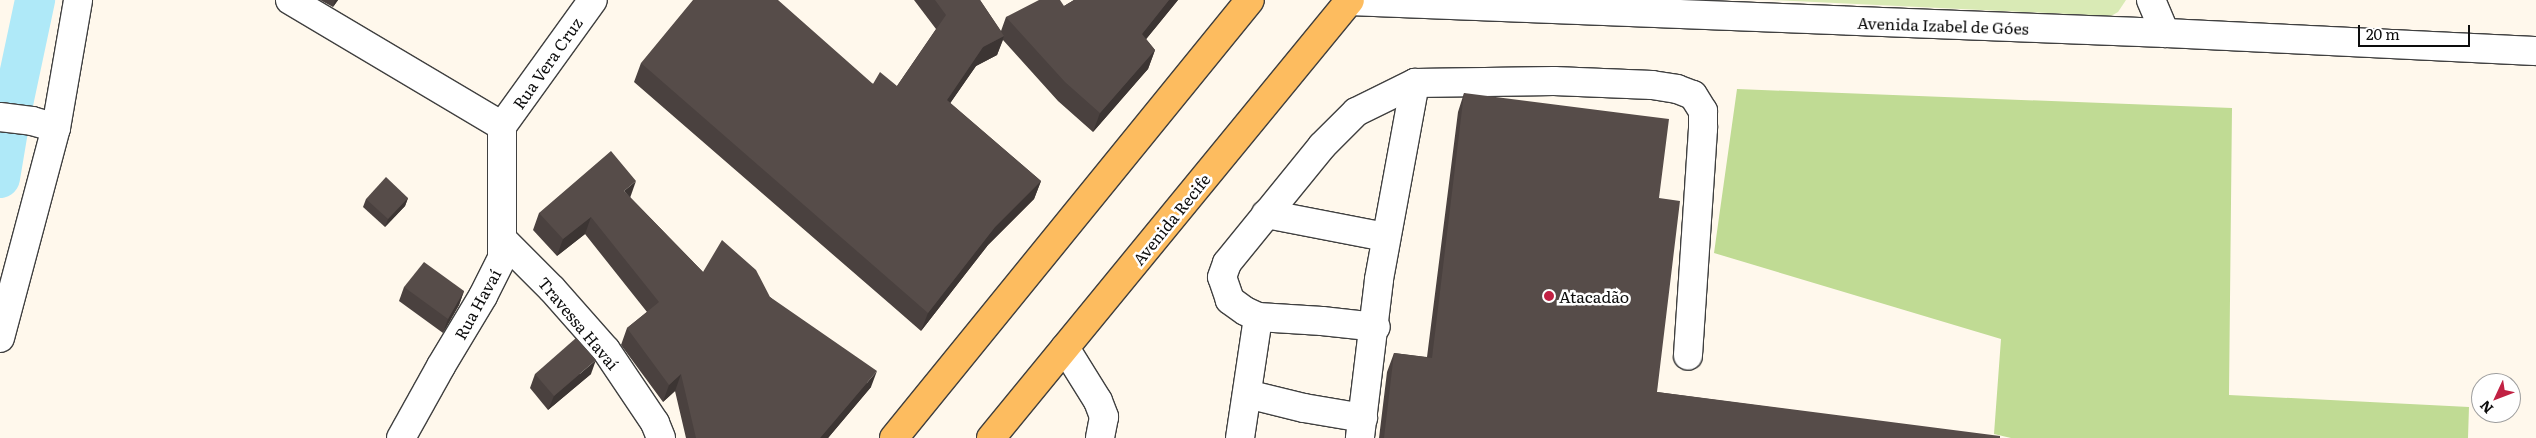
<!DOCTYPE html>
<meta charset="utf-8">
<style>
body{margin:0}
#map{position:relative;width:2536px;height:438px;overflow:hidden;background:#fff8ec;font-family:Literata,serif}
div>[style]{position:absolute}
.green>*{inset:0;background:#d9eab5}
.forest>*{inset:0;background:#c0db94}
.canal>*{height:40px;margin:-20px;padding:0 20px;transform-origin:20px;border-radius:20px;background:#afe9f8}
.roads{filter:drop-shadow(1px 0 #404040) drop-shadow(-1px 0 #404040) drop-shadow(0 1px #404040) drop-shadow(0 -1px #404040)}
.minor>*{height:28px;margin:-14px;padding:0 14px;transform-origin:14px;border-radius:14px;background:#fff}
.major>*{height:28px;margin:-14px;padding:0 14px;transform-origin:14px;border-radius:14px;background:#fdbc5f}
.wall>*{inset:0;background:#4a413f}
.shaded-wall>*{inset:0;background:#3c3533}
.building>*{inset:0;background:#564c49}
.dots>*{width:14px;height:14px;translate:-50% -50%;box-sizing:border-box;border:2px solid #fff;border-radius:50%}
span{translate:-50% -50%;white-space:nowrap;text-align:center;line-height:1.15;-webkit-text-stroke:5px #fff;paint-order:stroke}
.street-label{font-size:16px;color:#0d0d0d}
.poi-label{font-size:16px;color:#0d0d0d}
.left{translate:0 -50%;text-align:left}
.north{position:absolute;left:2471px;top:373px;width:50px;height:50px;box-sizing:border-box;background:#fff;border:1px solid #9e9e9e;border-radius:50%;rotate:227deg;font-size:14px;font-weight:700;line-height:20px;text-align:center;color:#0d0d0d}
.north::after{content:'';display:block;margin:auto;width:18px;height:22px;background:#c12143;clip-path:polygon(50% 0,100% 100%,50% 72%,0 100%)}
.scale{position:absolute;left:2358px;top:25px;width:112px;height:22px;box-sizing:border-box;border:2px solid #0d0d0d;border-top:0;padding-left:6px;font-size:15px;line-height:18px;white-space:nowrap;color:#0d0d0d;-webkit-text-stroke:4px #fff;paint-order:stroke}
</style>
<div id="map">
<div class="green">
<div style="clip-path:polygon(1771px 0,2126px 0,2118px 12px,2111px 16px)"></div>
</div>
<div class="forest">
<div style="clip-path:polygon(1737px 89px,2232px 108px,2229px 395px,2469px 407px,2468px 438px,2011px 438px,1994px 434px,2001px 339px,1714px 253px)"></div>
</div>
<div class="canal">
<div style="left:0;top:178px;width:61px;rotate:-80.5deg"></div>
<div style="left:10px;top:118px;width:121px;rotate:-78deg"></div>
</div>
<div class="roads">
<div class="minor">
<div style="left:290px;top:0;width:247px;rotate:30.7deg"></div>
<div style="left:2151px;top:0;width:36px;rotate:67deg"></div>
<div style="left:1349px;top:1px;width:817px;rotate:2.25deg"></div>
<div style="left:2165px;top:33px;width:371px;rotate:2.8deg"></div>
<div style="left:1415px;top:83px;width:139px;rotate:-0.8deg"></div>
<div style="left:1554px;top:81px;width:98px;rotate:2.3deg"></div>
<div style="left:1652px;top:85px;width:25px;rotate:9deg"></div>
<div style="left:1677px;top:89px;width:17px;rotate:21deg"></div>
<div style="left:1693px;top:95px;width:19px;rotate:58deg"></div>
<div style="left:1703px;top:111px;width:18px;rotate:90deg"></div>
<div style="left:1703px;top:129px;width:227px;rotate:93.8deg"></div>
<div style="left:0;top:117px;width:32px;rotate:7deg"></div>
<div style="left:32px;top:121px;width:25px;rotate:16deg"></div>
<div style="left:502px;top:126px;width:155px;rotate:-54.2deg"></div>
<div style="left:1266px;top:214px;width:122px;rotate:10.9deg"></div>
<div style="left:503px;top:240px;width:69px;rotate:45deg"></div>
<div style="left:552px;top:289px;width:81px;rotate:48.5deg"></div>
<div style="left:606px;top:350px;width:88px;rotate:56.1deg"></div>
<div style="left:655px;top:423px;width:16px;rotate:68deg"></div>
<div style="left:1258px;top:317px;width:64px;rotate:3.6deg"></div>
<div style="left:1322px;top:321px;width:54px;rotate:6.3deg"></div>
<div style="left:0;top:338px;width:217px;rotate:-75.1deg"></div>
<div style="left:56px;top:128px;width:130px;rotate:-80.2deg"></div>
<div style="left:1065px;top:348px;width:62px;rotate:58.1deg"></div>
<div style="left:1098px;top:401px;width:17px;rotate:69deg"></div>
<div style="left:1104px;top:417px;width:21px;rotate:101deg"></div>
<div style="left:1247px;top:394px;width:59px;rotate:13.8deg"></div>
<div style="left:1304px;top:408px;width:60px;rotate:9.6deg"></div>
<div style="left:401px;top:438px;width:82px;rotate:-60.9deg"></div>
<div style="left:441px;top:366px;width:82px;rotate:-59deg"></div>
<div style="left:483px;top:296px;width:42px;rotate:-63.4deg"></div>
<div style="left:502px;top:258px;width:132px;rotate:-90deg"></div>
<div style="left:1240px;top:438px;width:122px;rotate:-81.5deg"></div>
<div style="left:1258px;top:317px;width:14px;rotate:-155deg"></div>
<div style="left:1245px;top:311px;width:19px;rotate:-144deg"></div>
<div style="left:1230px;top:300px;width:24px;rotate:-109deg"></div>
<div style="left:1222px;top:277px;width:15px;rotate:-70deg"></div>
<div style="left:1227px;top:263px;width:151px;rotate:-50.9deg"></div>
<div style="left:1322px;top:146px;width:48px;rotate:-45deg"></div>
<div style="left:1356px;top:112px;width:66px;rotate:-26.2deg"></div>
<div style="left:1415px;top:83px;width:200px;rotate:100.4deg"></div>
<div style="left:1379px;top:280px;width:159px;rotate:96.9deg"></div>
</div>
<div class="major">
<div style="left:894px;top:438px;width:564px;rotate:-50.9deg"></div>
<div style="left:991px;top:438px;width:566px;rotate:-50.66deg"></div>
</div>
</div>
<div class="wall">
<div style="clip-path:polygon(320px 0,338px 0,333px 7px)"></div>
<div style="clip-path:polygon(914px 0,980px 0,1001px 31px,1006px 17px,1064px 6px,1074px 0,1178px 0,1146px 39px,1155px 50px,1148px 69px,1093px 132px,1058px 101px,1003px 40px,997px 55px,976px 66px,950px 103px,1041px 181px,1034px 199px,988px 245px,921px 331px,634px 82px,641px 63px,897px 86px,936px 29px)"></div>
<div style="clip-path:polygon(1464px 93px,1659px 198px,1657px 392px,2000px 438px,1379px 438px,1387px 372px,1394px 353px,1427px 357px,1458px 112px)"></div>
<div style="clip-path:polygon(630px 197px,703px 272px,770px 297px,871px 387px,828px 438px,686px 438px,675px 391px,663px 402px,621px 345px,627px 328px,647px 312px,585px 234px,557px 256px,533px 230px,539px 213px)"></div>
<div style="clip-path:polygon(408px 198px,405px 206px,385px 227px,363px 207px,366px 199px)"></div>
<div style="clip-path:polygon(404px 287px,464px 291px,459px 305px,443px 333px,399px 301px)"></div>
<div style="clip-path:polygon(535px 374px,591px 374px,548px 410px,530px 388px)"></div>
</div>
<div class="shaded-wall">
<div style="clip-path:polygon(335px 0,338px 0,333px 7px)"></div>
<div style="clip-path:polygon(1169px 0,1178px 0,1135px 53px,1142px 34px)"></div>
<div style="clip-path:polygon(1004px 36px,997px 55px,976px 66px,940px 118px,947px 100px,983px 47px)"></div>
<div style="clip-path:polygon(1155px 50px,1148px 69px,1093px 132px,1100px 113px)"></div>
<div style="clip-path:polygon(636px 181px,630px 198px,624px 191px)"></div>
<div style="clip-path:polygon(1041px 181px,1034px 199px,988px 245px,921px 331px,928px 313px,995px 227px)"></div>
<div style="clip-path:polygon(408px 198px,405px 206px,385px 227px,388px 219px)"></div>
<div style="clip-path:polygon(591px 217px,585px 234px,557px 256px,563px 239px)"></div>
<div style="clip-path:polygon(464px 291px,459px 305px,443px 333px,448px 319px)"></div>
<div style="clip-path:polygon(596px 360px,591px 374px,548px 410px,554px 396px)"></div>
<div style="clip-path:polygon(877px 371px,871px 387px,828px 438px,820px 438px)"></div>
<div style="clip-path:polygon(681px 374px,675px 391px,663px 402px,669px 385px)"></div>
</div>
<div class="building">
<div style="clip-path:polygon(693px 0,778px 0,873px 84px,880px 72px,897px 86px,946px 15px,935px 0,980px 0,1004px 36px,983px 47px,947px 100px,1041px 181px,995px 227px,928px 313px,641px 63px)"></div>
<div style="clip-path:polygon(1039px 0,1060px 0,1064px 6px,1074px 0,1169px 0,1142px 34px,1155px 50px,1100px 113px,1065px 82px,1006px 17px)"></div>
<div style="clip-path:polygon(1464px 93px,1669px 119px,1659px 198px,1680px 201px,1657px 392px,2000px 436px,2000px 438px,1384px 438px,1394px 353px,1432px 358px)"></div>
<div style="clip-path:polygon(611px 151px,636px 181px,624px 191px,703px 272px,722px 240px,756px 270px,770px 297px,877px 371px,820px 438px,696px 438px,681px 374px,669px 385px,627px 328px,659px 302px,591px 217px,563px 239px,539px 213px)"></div>
<div style="clip-path:polygon(386px 177px,408px 198px,388px 219px,366px 199px)"></div>
<div style="clip-path:polygon(424px 262px,464px 291px,448px 319px,404px 287px)"></div>
<div style="clip-path:polygon(576px 338px,596px 360px,554px 396px,535px 374px)"></div>
</div>
<div class="dots">
<div style="left:1549px;top:296px;background:#c12143"></div>
</div>
<div class="street-label">
<span style="left:1943px;top:25px;rotate:2deg">Avenida Izabel de Góes</span>
<span style="left:547px;top:63px;rotate:-55deg">Rua Vera Cruz</span>
<span style="left:1171px;top:219px;rotate:-51deg">Avenida Recife</span>
<span style="left:477px;top:304px;rotate:-61deg">Rua Havaí</span>
<span style="left:579px;top:323px;rotate:50deg">Travessa Havaí</span>
</div>
<div class="poi-label">
<span class="left" style="left:1559px;top:296px">Atacadão</span>
</div>
<div class="north">N</div>
<div class="scale">20 m</div>
</div>
